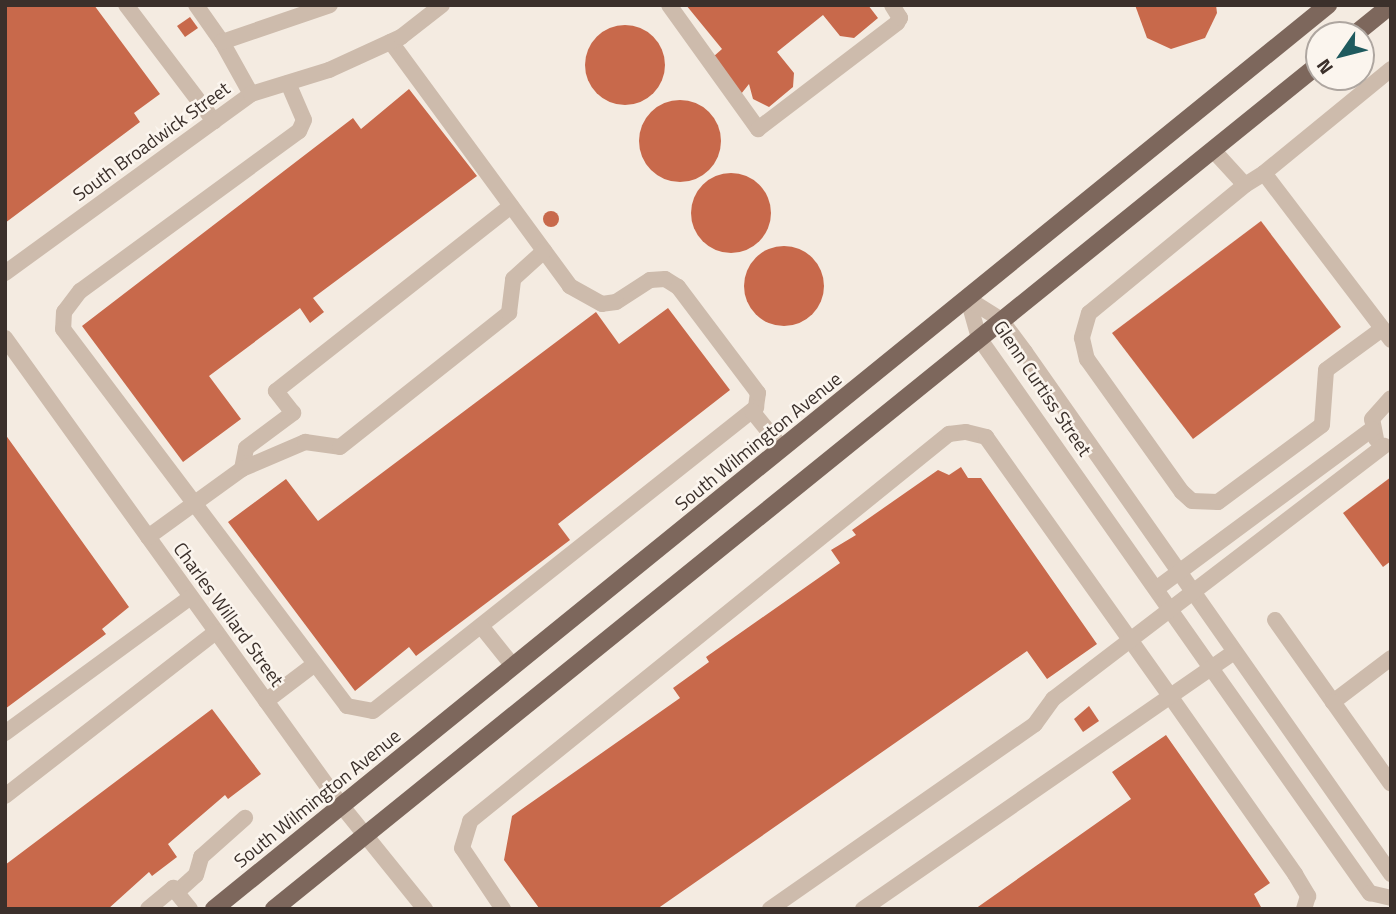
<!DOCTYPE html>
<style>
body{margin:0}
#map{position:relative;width:1396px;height:914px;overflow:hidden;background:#f4ebe1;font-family:"Titillium Web",sans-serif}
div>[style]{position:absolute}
.building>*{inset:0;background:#c8694b}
.round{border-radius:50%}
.minor>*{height:16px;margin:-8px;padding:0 8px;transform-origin:8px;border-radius:8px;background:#cdbbac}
.major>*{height:18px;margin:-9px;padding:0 9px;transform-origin:9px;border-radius:9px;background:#7d675c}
span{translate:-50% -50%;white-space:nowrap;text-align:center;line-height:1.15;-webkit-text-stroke:5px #fbf5ee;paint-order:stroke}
.street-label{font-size:19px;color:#3b302b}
.frame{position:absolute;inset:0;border:7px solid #3b302b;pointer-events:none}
.north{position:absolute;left:1305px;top:21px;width:70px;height:70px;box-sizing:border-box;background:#fbf5ee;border:2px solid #aea6a0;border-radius:50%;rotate:235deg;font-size:19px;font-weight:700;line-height:28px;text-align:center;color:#3b302b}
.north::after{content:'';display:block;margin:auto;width:24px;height:32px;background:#1f5a5e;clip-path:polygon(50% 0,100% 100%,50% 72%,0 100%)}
</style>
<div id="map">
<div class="building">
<div style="clip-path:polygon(5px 5px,94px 5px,160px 94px,134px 113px,140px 122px,5px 223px)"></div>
<div style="clip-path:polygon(686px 5px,868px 5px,878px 18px,854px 38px,840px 36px,823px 15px,777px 52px,794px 73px,793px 87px,769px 107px,753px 99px,749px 84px,741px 94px,713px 57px,722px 49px)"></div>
<div style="clip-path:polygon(1135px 5px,1216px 5px,1217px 13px,1205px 38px,1171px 49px,1147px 38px)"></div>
<div style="clip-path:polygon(190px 17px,198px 28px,185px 37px,177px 26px)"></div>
<div class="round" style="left:585px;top:25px;width:80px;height:80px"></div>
<div style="clip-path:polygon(409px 89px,477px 176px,313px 298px,324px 312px,310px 323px,300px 308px,209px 376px,241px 419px,183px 462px,82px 326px,353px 118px,361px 129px)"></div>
<div class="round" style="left:639px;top:100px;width:82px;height:82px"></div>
<div class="round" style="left:691px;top:173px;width:80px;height:80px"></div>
<div class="round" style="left:543px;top:211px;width:16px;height:16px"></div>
<div style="clip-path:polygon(1261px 221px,1341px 327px,1193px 439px,1112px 333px)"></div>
<div class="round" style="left:744px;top:246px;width:80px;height:80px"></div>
<div style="clip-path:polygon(668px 308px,730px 390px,558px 524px,570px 540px,416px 656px,409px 647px,355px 691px,228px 522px,286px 479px,318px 521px,596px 312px,619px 344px)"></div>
<div style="clip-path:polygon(5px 434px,129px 607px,102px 629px,106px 634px,5px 709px)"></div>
<div style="clip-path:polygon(961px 467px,968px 478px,981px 478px,1097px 644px,1047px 679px,1027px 651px,657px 909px,539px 908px,504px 860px,512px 816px,680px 698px,673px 688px,709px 662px,706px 657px,840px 563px,831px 550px,856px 535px,852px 530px,938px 470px,949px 475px)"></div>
<div style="clip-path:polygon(1391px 477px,1391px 561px,1383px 567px,1343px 513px)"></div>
<div style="clip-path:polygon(1089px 706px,1099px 721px,1083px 732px,1074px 719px)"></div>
<div style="clip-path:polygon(212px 709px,261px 774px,228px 799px,225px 795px,168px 844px,177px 857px,152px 876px,149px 872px,108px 909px,5px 909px,5px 865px)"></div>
<div style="clip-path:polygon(1166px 735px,1270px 883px,1254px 894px,1262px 909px,975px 909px,1131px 799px,1112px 772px)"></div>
</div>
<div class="minor">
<div style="left:126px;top:5px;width:146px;rotate:52.8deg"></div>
<div style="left:196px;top:5px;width:45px;rotate:54.9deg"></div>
<div style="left:669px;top:5px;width:153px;rotate:54.3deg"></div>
<div style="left:758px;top:129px;width:175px;rotate:-37.3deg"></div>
<div style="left:897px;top:23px;width:6px;rotate:-59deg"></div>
<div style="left:900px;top:18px;width:15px;rotate:-122deg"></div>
<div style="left:288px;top:83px;width:40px;rotate:66.6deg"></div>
<div style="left:304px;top:120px;width:12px;rotate:114deg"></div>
<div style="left:299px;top:131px;width:271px;rotate:143.8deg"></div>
<div style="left:80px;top:291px;width:26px;rotate:127deg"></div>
<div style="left:64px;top:312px;width:17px;rotate:93deg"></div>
<div style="left:63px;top:329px;width:472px;rotate:53deg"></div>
<div style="left:347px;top:706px;width:26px;rotate:11deg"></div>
<div style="left:373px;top:711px;width:489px;rotate:-38.4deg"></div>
<div style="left:756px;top:407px;width:14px;rotate:-82deg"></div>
<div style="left:758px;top:393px;width:133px;rotate:-127deg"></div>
<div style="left:678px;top:287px;width:15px;rotate:-148deg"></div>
<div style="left:665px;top:279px;width:15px;rotate:176deg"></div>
<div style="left:650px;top:280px;width:40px;rotate:147.1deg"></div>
<div style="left:616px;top:302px;width:14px;rotate:172deg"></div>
<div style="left:602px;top:304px;width:37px;rotate:-151deg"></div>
<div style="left:570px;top:286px;width:303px;rotate:-126.3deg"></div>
<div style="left:251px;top:94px;width:60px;rotate:-119.1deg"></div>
<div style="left:222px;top:42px;width:114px;rotate:-18.9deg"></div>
<div style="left:1213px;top:150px;width:47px;rotate:47.6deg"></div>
<div style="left:1245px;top:185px;width:22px;rotate:-32deg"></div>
<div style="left:1264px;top:173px;width:210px;rotate:52.7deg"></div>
<div style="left:1264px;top:173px;width:164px;rotate:-39.3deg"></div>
<div style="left:1245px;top:185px;width:202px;rotate:140.6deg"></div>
<div style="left:1089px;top:313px;width:26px;rotate:106deg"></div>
<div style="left:1082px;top:338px;width:22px;rotate:77deg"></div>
<div style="left:1087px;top:359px;width:163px;rotate:54.5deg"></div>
<div style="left:1182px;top:492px;width:13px;rotate:42deg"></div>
<div style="left:1192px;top:501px;width:26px;rotate:2deg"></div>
<div style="left:1218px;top:502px;width:129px;rotate:-36.5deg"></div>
<div style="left:1322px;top:425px;width:55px;rotate:-85.8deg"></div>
<div style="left:1326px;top:370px;width:69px;rotate:-36.2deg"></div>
<div style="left:5px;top:273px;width:304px;rotate:-36deg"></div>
<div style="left:251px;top:94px;width:82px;rotate:-17.1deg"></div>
<div style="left:329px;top:70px;width:79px;rotate:-24.6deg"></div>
<div style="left:401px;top:37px;width:52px;rotate:-38deg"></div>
<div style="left:968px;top:299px;width:41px;rotate:74.2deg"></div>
<div style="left:979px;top:338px;width:403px;rotate:54.9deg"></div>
<div style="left:1211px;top:668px;width:276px;rotate:54.8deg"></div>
<div style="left:1370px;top:893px;width:22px;rotate:13deg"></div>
<div style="left:968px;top:299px;width:39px;rotate:32deg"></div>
<div style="left:1001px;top:320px;width:40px;rotate:53deg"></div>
<div style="left:1025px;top:352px;width:638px;rotate:54.96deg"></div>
<div style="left:5px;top:338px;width:575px;rotate:54.27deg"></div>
<div style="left:341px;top:805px;width:134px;rotate:51.1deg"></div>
<div style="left:752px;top:411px;width:48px;rotate:51deg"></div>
<div style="left:1376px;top:439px;width:20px;rotate:-101deg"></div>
<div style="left:1372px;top:419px;width:28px;rotate:-48deg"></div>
<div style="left:242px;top:469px;width:21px;rotate:-79deg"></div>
<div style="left:246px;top:448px;width:59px;rotate:-36.7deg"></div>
<div style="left:293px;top:413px;width:28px;rotate:-128deg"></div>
<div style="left:276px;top:391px;width:299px;rotate:-38.2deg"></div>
<div style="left:148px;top:537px;width:116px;rotate:-35.9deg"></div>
<div style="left:242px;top:469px;width:69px;rotate:-23.2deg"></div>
<div style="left:305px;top:442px;width:35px;rotate:8deg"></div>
<div style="left:340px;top:447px;width:216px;rotate:-38.4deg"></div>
<div style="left:509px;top:313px;width:34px;rotate:-83deg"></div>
<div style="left:513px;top:279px;width:42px;rotate:-42.1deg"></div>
<div style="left:1156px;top:589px;width:269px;rotate:-36.5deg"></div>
<div style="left:1275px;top:620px;width:100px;rotate:54.7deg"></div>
<div style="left:481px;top:626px;width:51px;rotate:51.3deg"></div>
<div style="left:1391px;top:658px;width:73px;rotate:142.8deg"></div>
<div style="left:1333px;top:702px;width:100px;rotate:54.7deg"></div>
<div style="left:266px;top:701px;width:61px;rotate:-37.1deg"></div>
<div style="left:5px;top:733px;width:230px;rotate:-36.2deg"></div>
<div style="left:5px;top:796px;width:267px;rotate:-37.9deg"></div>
<div style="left:177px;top:892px;width:25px;rotate:-42deg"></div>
<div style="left:196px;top:875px;width:19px;rotate:-74deg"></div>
<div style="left:201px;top:857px;width:59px;rotate:-41.6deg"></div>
<div style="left:148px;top:909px;width:33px;rotate:-40deg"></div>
<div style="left:173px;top:888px;width:27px;rotate:51deg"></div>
<div style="left:503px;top:909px;width:73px;rotate:-123.9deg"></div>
<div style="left:462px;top:848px;width:28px;rotate:-73deg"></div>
<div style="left:470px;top:821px;width:616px;rotate:-38.94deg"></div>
<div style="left:949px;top:434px;width:17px;rotate:-7deg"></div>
<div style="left:966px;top:432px;width:21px;rotate:14deg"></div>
<div style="left:986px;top:437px;width:318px;rotate:54.6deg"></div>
<div style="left:1170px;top:696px;width:218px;rotate:54.9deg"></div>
<div style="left:1295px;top:874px;width:26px;rotate:59deg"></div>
<div style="left:1308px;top:896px;width:14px;rotate:107deg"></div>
<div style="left:770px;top:909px;width:323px;rotate:-34.9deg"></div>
<div style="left:1035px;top:724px;width:31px;rotate:-54deg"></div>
<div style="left:1053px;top:699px;width:417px;rotate:-37.4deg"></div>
<div style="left:863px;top:909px;width:451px;rotate:-34.7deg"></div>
</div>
<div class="major">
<div style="left:1354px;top:35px;width:48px;rotate:-39deg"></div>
<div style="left:214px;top:909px;width:1435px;rotate:-39.06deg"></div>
<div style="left:274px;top:909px;width:1344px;rotate:-38.96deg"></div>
</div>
<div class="street-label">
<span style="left:151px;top:141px;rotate:-36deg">South Broadwick Street</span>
<span style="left:1043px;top:388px;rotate:56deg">Glenn Curtiss Street</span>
<span style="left:758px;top:441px;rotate:-39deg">South Wilmington Avenue</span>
<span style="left:229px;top:614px;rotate:54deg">Charles Willard Street</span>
<span style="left:317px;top:798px;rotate:-39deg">South Wilmington Avenue</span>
</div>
<div class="frame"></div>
<div class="north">N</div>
</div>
